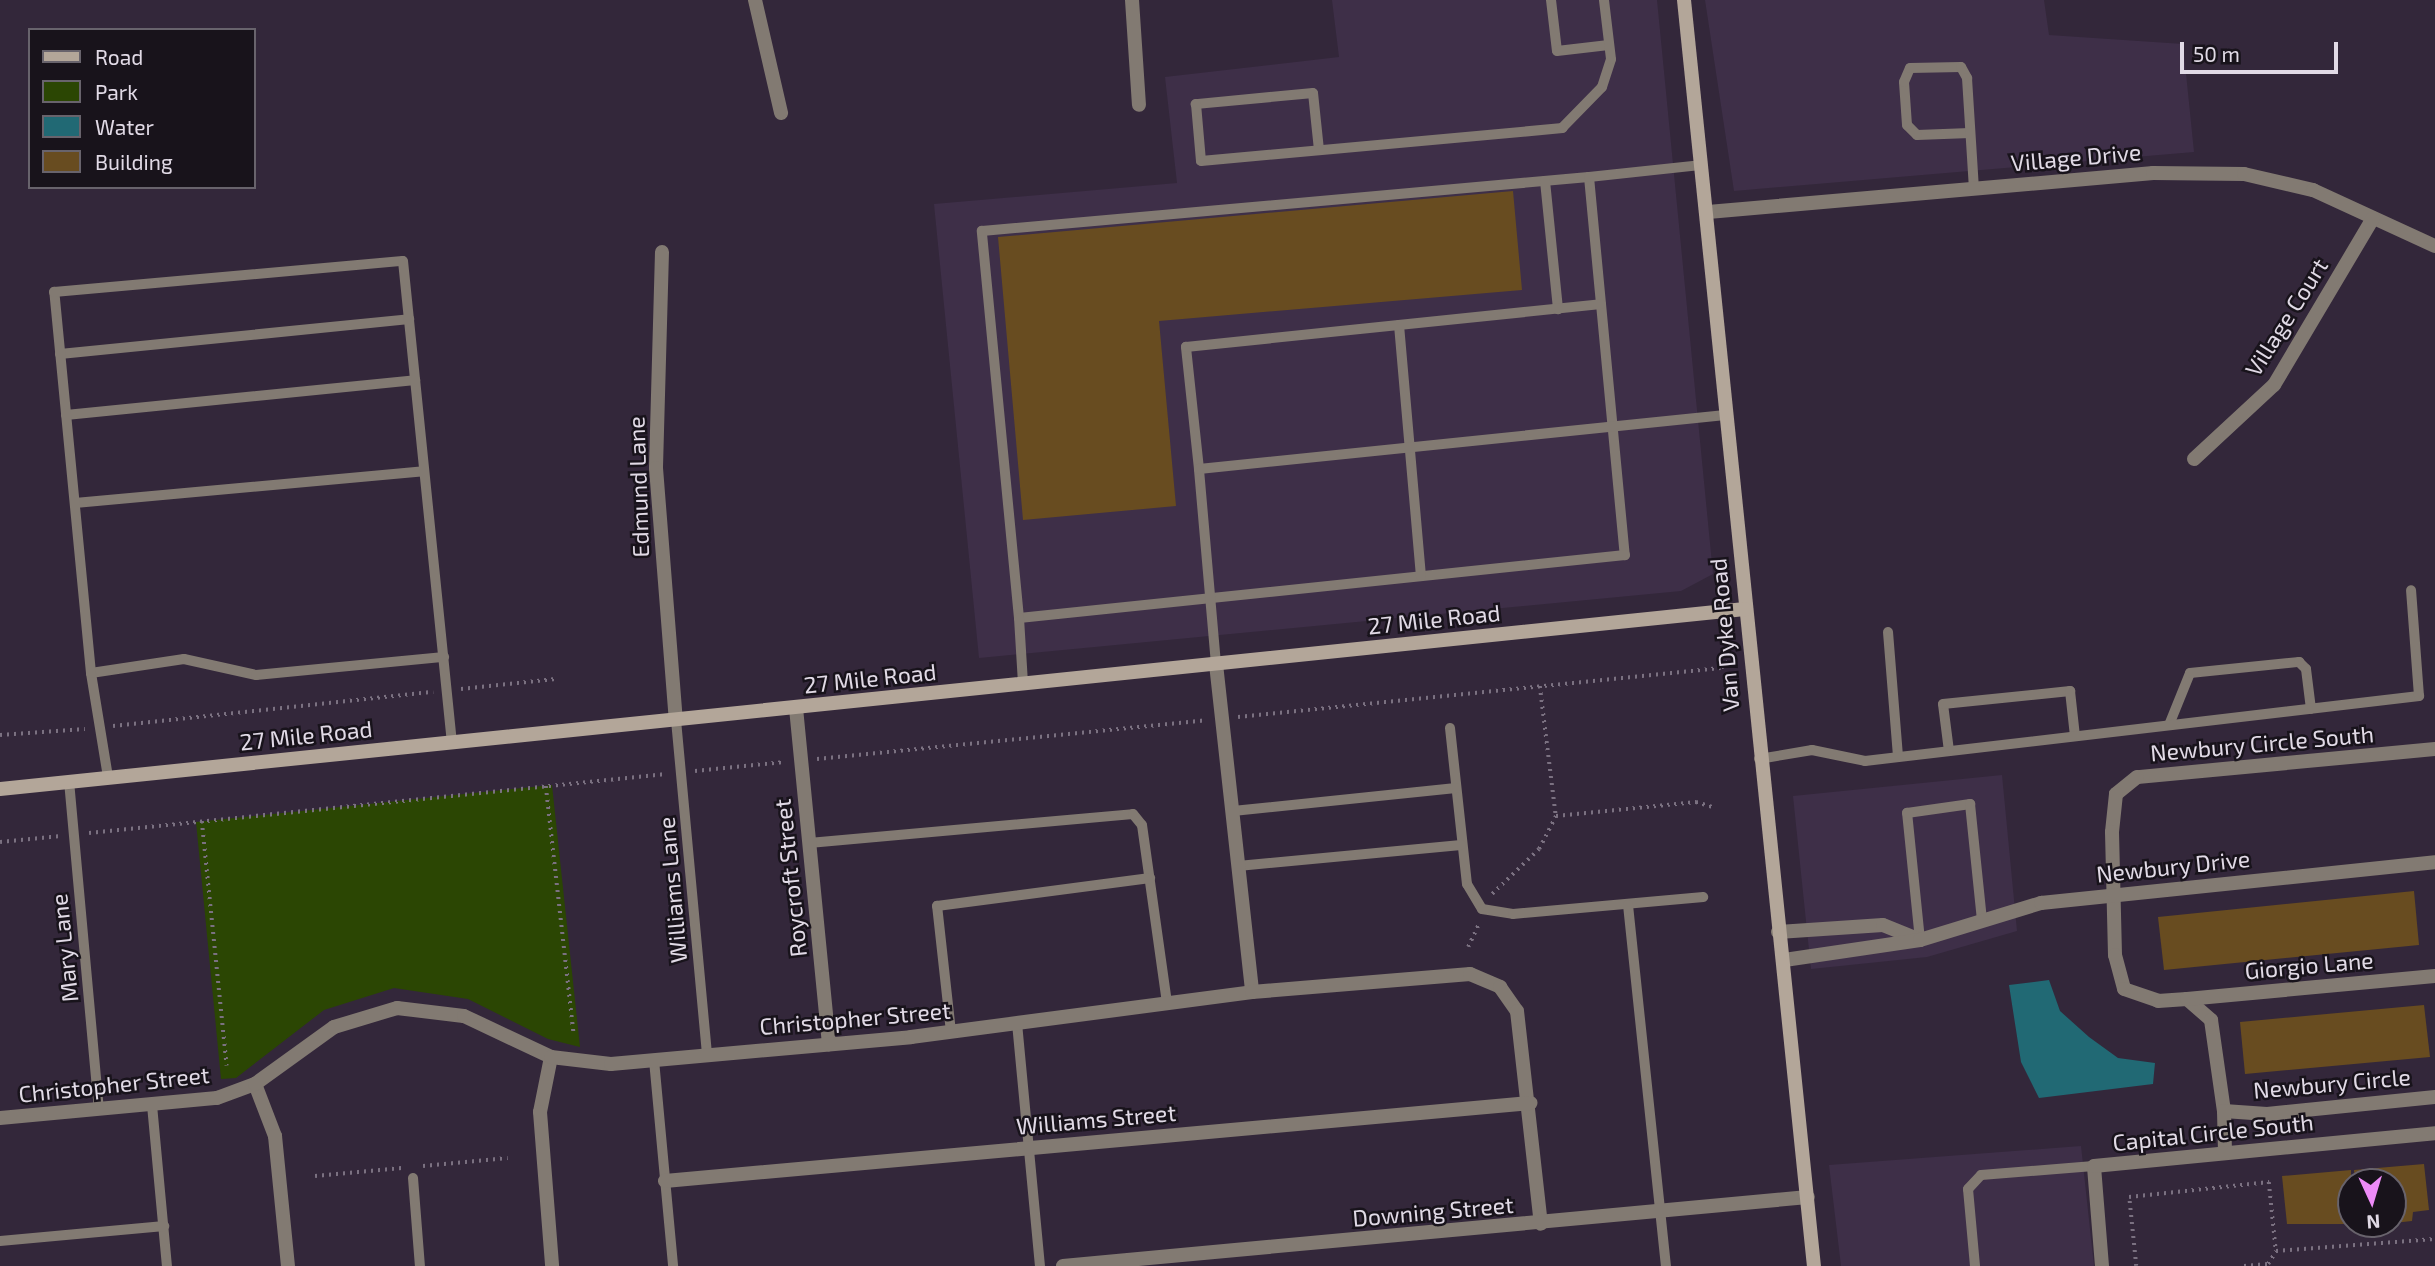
<!DOCTYPE html>
<style>
body{margin:0}
#map{position:relative;width:2435px;height:1266px;overflow:hidden;background:#33273a;font-family:"Exo 2",sans-serif}
div>[style]{position:absolute}
.built>*{inset:0;background:#3e2f48}
.green>*{inset:0;background:#2b4603}
.water>*{inset:0;background:#216974}
.building>*{inset:0;background:#684c20}
.path>*{height:3.5px;margin-top:-1.75px;transform-origin:0;background:repeating-linear-gradient(90deg,#7b7181 0 2px,transparent 0 7px)}
.lane>*{height:10px;margin:-5px;padding:0 5px;transform-origin:5px;border-radius:5px;background:#827a72}
.street>*{height:14px;margin:-7px;padding:0 7px;transform-origin:7px;border-radius:7px;background:#827a72}
.secondary>*{height:14px;margin:-7px;padding:0 7px;transform-origin:7px;border-radius:7px;background:#b3a699}
span{translate:-50% -50%;white-space:nowrap;text-align:center;line-height:1.15;-webkit-text-stroke:5px #18131b;paint-order:stroke}
.street-label{font-size:23px;color:#e1dae6}
.legend{position:absolute;left:28px;top:28px;width:228px;height:161px;box-sizing:border-box;background:#18131b;border:2px solid #68636c;margin:0;padding:9px 12px;list-style:none;font-size:21px;color:#e1dae6}
.legend li{display:flex;align-items:center;gap:14px;height:35px}
.legend b{width:35px;border:2px solid #68636c}
.north{position:absolute;left:2337px;top:1168px;width:70px;height:70px;box-sizing:border-box;background:#18131b;border:2px solid #68636c;border-radius:50%;rotate:176deg;font-size:19px;font-weight:700;line-height:28px;text-align:center;color:#e1dae6}
.north::after{content:'';display:block;margin:auto;width:24px;height:32px;background:#ee8bf8;clip-path:polygon(50% 0,100% 100%,50% 72%,0 100%)}
.scale{position:absolute;left:2180px;top:42px;width:158px;height:32px;box-sizing:border-box;border:4px solid #e1dae6;border-top:0;padding-left:9px;font-size:21px;line-height:24px;white-space:nowrap;color:#e1dae6;-webkit-text-stroke:5px #18131b;paint-order:stroke}
</style>
<div id="map">
<div class="built">
<div style="clip-path:polygon(1332px 0,1657px 0,1713px 574px,1681px 591px,979px 658px,934px 204px,1177px 183px,1165px 77px,1339px 57px)"></div>
<div style="clip-path:polygon(1705px 0,2044px 0,2049px 35px,2183px 44px,2194px 152px,1734px 191px)"></div>
<div style="clip-path:polygon(2002px 775px,2017px 931px,1927px 957px,1811px 969px,1793px 796px)"></div>
<div style="clip-path:polygon(2081px 1146px,2094px 1266px,1841px 1266px,1829px 1165px)"></div>
</div>
<div class="green">
<div style="clip-path:polygon(552px 785px,580px 1047px,548px 1039px,468px 999px,394px 988px,324px 1010px,236px 1078px,221px 1079px,196px 822px)"></div>
</div>
<div class="water">
<div style="clip-path:polygon(2049px 980px,2060px 1011px,2089px 1037px,2118px 1058px,2155px 1063px,2153px 1084px,2039px 1098px,2021px 1062px,2009px 985px)"></div>
</div>
<div class="building">
<div style="clip-path:polygon(1513px 191px,1522px 290px,1159px 321px,1176px 506px,1023px 520px,998px 237px)"></div>
<div style="clip-path:polygon(2414px 891px,2419px 945px,2164px 970px,2158px 917px)"></div>
<div style="clip-path:polygon(2424px 1005px,2430px 1057px,2245px 1074px,2240px 1022px)"></div>
<div style="clip-path:polygon(2424px 1164px,2429px 1210px,2413px 1212px,2412px 1221px,2393px 1223px,2393px 1182px,2355px 1182px,2354px 1170px)"></div>
<div style="clip-path:polygon(2351px 1170px,2351px 1224px,2287px 1224px,2282px 1176px)"></div>
</div>
<div class="path">
<div style="left:1540px;top:686px;width:131px;rotate:83deg"></div>
<div style="left:1556px;top:816px;width:141px;rotate:-5.7deg"></div>
<div style="left:1696px;top:802px;width:17px;rotate:17deg"></div>
<div style="left:461px;top:689px;width:95px;rotate:-6.1deg"></div>
<div style="left:1238px;top:717px;width:485px;rotate:-5.8deg"></div>
<div style="left:1721px;top:668px;width:19px;rotate:-43deg"></div>
<div style="left:113px;top:726px;width:322px;rotate:-6.1deg"></div>
<div style="left:0;top:735px;width:85px;rotate:-4deg"></div>
<div style="left:817px;top:759px;width:391px;rotate:-5.7deg"></div>
<div style="left:695px;top:771px;width:90px;rotate:-5.7deg"></div>
<div style="left:546px;top:786px;width:251px;rotate:83.6deg"></div>
<div style="left:202px;top:821px;width:246px;rotate:84.2deg"></div>
<div style="left:89px;top:833px;width:580px;rotate:-5.84deg"></div>
<div style="left:0;top:842px;width:61px;rotate:-5.6deg"></div>
<div style="left:1492px;top:894px;width:65px;rotate:-43.8deg"></div>
<div style="left:1539px;top:849px;width:37px;rotate:-63deg"></div>
<div style="left:1468px;top:947px;width:26px;rotate:-65deg"></div>
<div style="left:423px;top:1166px;width:85px;rotate:-5.4deg"></div>
<div style="left:315px;top:1176px;width:87px;rotate:-5.3deg"></div>
<div style="left:2136px;top:1266px;width:69px;rotate:-95.8deg"></div>
<div style="left:2129px;top:1197px;width:141px;rotate:-6.1deg"></div>
<div style="left:2269px;top:1182px;width:69px;rotate:84.2deg"></div>
<div style="left:2276px;top:1251px;width:159px;rotate:-4.3deg"></div>
<div style="left:2244px;top:1266px;width:24px;rotate:-5deg"></div>
<div style="left:2268px;top:1264px;width:15px;rotate:-58deg"></div>
</div>
<div class="lane">
<div style="left:1551px;top:0;width:51px;rotate:83.3deg"></div>
<div style="left:1557px;top:51px;width:52px;rotate:-6.6deg"></div>
<div style="left:1970px;top:133px;width:53px;rotate:177.8deg"></div>
<div style="left:1917px;top:135px;width:14px;rotate:-135deg"></div>
<div style="left:1907px;top:125px;width:43px;rotate:-94deg"></div>
<div style="left:1904px;top:82px;width:15px;rotate:-67deg"></div>
<div style="left:1910px;top:68px;width:51px;rotate:-1.1deg"></div>
<div style="left:1961px;top:67px;width:13px;rotate:61deg"></div>
<div style="left:1967px;top:78px;width:111px;rotate:86.4deg"></div>
<div style="left:1319px;top:150px;width:57px;rotate:-96deg"></div>
<div style="left:1313px;top:93px;width:118px;rotate:174.6deg"></div>
<div style="left:1196px;top:104px;width:57px;rotate:85deg"></div>
<div style="left:1201px;top:161px;width:363px;rotate:-5.2deg"></div>
<div style="left:1562px;top:128px;width:57px;rotate:-45.7deg"></div>
<div style="left:1602px;top:87px;width:29px;rotate:-72deg"></div>
<div style="left:1611px;top:59px;width:59px;rotate:-96.8deg"></div>
<div style="left:1589px;top:177px;width:380px;rotate:84.6deg"></div>
<div style="left:1625px;top:555px;width:609px;rotate:174.06deg"></div>
<div style="left:1019px;top:618px;width:389px;rotate:-95.5deg"></div>
<div style="left:982px;top:231px;width:609px;rotate:-5.08deg"></div>
<div style="left:1589px;top:177px;width:114px;rotate:-6.1deg"></div>
<div style="left:1545px;top:181px;width:129px;rotate:84.2deg"></div>
<div style="left:1399px;top:325px;width:252px;rotate:85deg"></div>
<div style="left:60px;top:354px;width:351px;rotate:-5.7deg"></div>
<div style="left:66px;top:415px;width:351px;rotate:-5.7deg"></div>
<div style="left:1199px;top:469px;width:123px;rotate:-96.1deg"></div>
<div style="left:1186px;top:347px;width:417px;rotate:-5.9deg"></div>
<div style="left:75px;top:503px;width:350px;rotate:-5.2deg"></div>
<div style="left:1019px;top:618px;width:66px;rotate:86.5deg"></div>
<div style="left:1888px;top:632px;width:125px;rotate:85.4deg"></div>
<div style="left:1216px;top:664px;width:196px;rotate:-95deg"></div>
<div style="left:1199px;top:469px;width:529px;rotate:-5.86deg"></div>
<div style="left:91px;top:673px;width:94px;rotate:-8.6deg"></div>
<div style="left:184px;top:659px;width:74px;rotate:12.5deg"></div>
<div style="left:256px;top:675px;width:189px;rotate:-5.5deg"></div>
<div style="left:676px;top:720px;width:336px;rotate:84.7deg"></div>
<div style="left:2169px;top:725px;width:56px;rotate:-68deg"></div>
<div style="left:2190px;top:673px;width:110px;rotate:-5.8deg"></div>
<div style="left:2299px;top:662px;width:10px;rotate:45deg"></div>
<div style="left:2306px;top:669px;width:40px;rotate:82.9deg"></div>
<div style="left:1450px;top:728px;width:157px;rotate:83.8deg"></div>
<div style="left:1467px;top:884px;width:29px;rotate:59deg"></div>
<div style="left:1482px;top:909px;width:31px;rotate:9deg"></div>
<div style="left:1513px;top:914px;width:191px;rotate:-5.1deg"></div>
<div style="left:1949px;top:751px;width:47px;rotate:-97.3deg"></div>
<div style="left:1943px;top:704px;width:128px;rotate:-5.8deg"></div>
<div style="left:2070px;top:691px;width:45px;rotate:83.7deg"></div>
<div style="left:1759px;top:759px;width:54px;rotate:-9.6deg"></div>
<div style="left:1812px;top:750px;width:54px;rotate:11.7deg"></div>
<div style="left:1865px;top:761px;width:558px;rotate:-6.69deg"></div>
<div style="left:2419px;top:696px;width:106px;rotate:-94.3deg"></div>
<div style="left:108px;top:777px;width:105px;rotate:-99.3deg"></div>
<div style="left:91px;top:673px;width:383px;rotate:-95.5deg"></div>
<div style="left:54px;top:292px;width:350px;rotate:-5.1deg"></div>
<div style="left:403px;top:261px;width:484px;rotate:84.2deg"></div>
<div style="left:69px;top:781px;width:330px;rotate:84.8deg"></div>
<div style="left:1233px;top:811px;width:224px;rotate:-5.9deg"></div>
<div style="left:809px;top:843px;width:325px;rotate:-5.1deg"></div>
<div style="left:1133px;top:814px;width:14px;rotate:51deg"></div>
<div style="left:1142px;top:825px;width:179px;rotate:82deg"></div>
<div style="left:1238px;top:866px;width:224px;rotate:-5.4deg"></div>
<div style="left:1628px;top:905px;width:363px;rotate:84deg"></div>
<div style="left:1920px;top:940px;width:128px;rotate:-95.8deg"></div>
<div style="left:1907px;top:813px;width:64px;rotate:-8.1deg"></div>
<div style="left:1970px;top:804px;width:117px;rotate:84.1deg"></div>
<div style="left:1017px;top:1023px;width:244px;rotate:84.6deg"></div>
<div style="left:951px;top:1032px;width:127px;rotate:-96.3deg"></div>
<div style="left:937px;top:906px;width:215px;rotate:-7.5deg"></div>
<div style="left:654px;top:1060px;width:207px;rotate:84.7deg"></div>
<div style="left:152px;top:1105px;width:162px;rotate:84.7deg"></div>
<div style="left:413px;top:1178px;width:88px;rotate:85.5deg"></div>
<div style="left:0;top:1241px;width:165px;rotate:-5.2deg"></div>
<div style="left:1975px;top:1266px;width:77px;rotate:-95.2deg"></div>
<div style="left:1968px;top:1189px;width:19px;rotate:-47deg"></div>
<div style="left:1981px;top:1175px;width:113px;rotate:-4.6deg"></div>
</div>
<div class="street">
<div style="left:755px;top:0;width:116px;rotate:77deg"></div>
<div style="left:1132px;top:0;width:105px;rotate:86.2deg"></div>
<div style="left:1708px;top:212px;width:447px;rotate:-5deg"></div>
<div style="left:2153px;top:173px;width:91px;rotate:0.6deg"></div>
<div style="left:2244px;top:174px;width:71px;rotate:13.1deg"></div>
<div style="left:2313px;top:190px;width:134px;rotate:24.7deg"></div>
<div style="left:662px;top:252px;width:216px;rotate:91.6deg"></div>
<div style="left:656px;top:468px;width:253px;rotate:85.5deg"></div>
<div style="left:2194px;top:459px;width:109px;rotate:-42.8deg"></div>
<div style="left:2274px;top:385px;width:194px;rotate:-59.3deg"></div>
<div style="left:1216px;top:664px;width:330px;rotate:83.7deg"></div>
<div style="left:796px;top:708px;width:338px;rotate:84.4deg"></div>
<div style="left:2435px;top:749px;width:299px;rotate:174.6deg"></div>
<div style="left:2137px;top:777px;width:27px;rotate:141deg"></div>
<div style="left:2116px;top:794px;width:38px;rotate:96deg"></div>
<div style="left:2112px;top:832px;width:123px;rotate:88.6deg"></div>
<div style="left:2115px;top:955px;width:35px;rotate:75deg"></div>
<div style="left:2124px;top:989px;width:36px;rotate:19deg"></div>
<div style="left:2158px;top:1001px;width:29px;rotate:-4deg"></div>
<div style="left:2187px;top:999px;width:32px;rotate:41deg"></div>
<div style="left:2211px;top:1020px;width:92px;rotate:81.9deg"></div>
<div style="left:2224px;top:1111px;width:43px;rotate:4deg"></div>
<div style="left:2267px;top:1114px;width:169px;rotate:-5.8deg"></div>
<div style="left:1778px;top:932px;width:105px;rotate:-3.8deg"></div>
<div style="left:1883px;top:925px;width:40px;rotate:22deg"></div>
<div style="left:1920px;top:940px;width:137px;rotate:171.6deg"></div>
<div style="left:1920px;top:940px;width:127px;rotate:-17deg"></div>
<div style="left:2041px;top:903px;width:396px;rotate:-5.9deg"></div>
<div style="left:2187px;top:999px;width:249px;rotate:-5.3deg"></div>
<div style="left:551px;top:1057px;width:56px;rotate:101.3deg"></div>
<div style="left:540px;top:1112px;width:154px;rotate:85.5deg"></div>
<div style="left:255px;top:1084px;width:56px;rotate:69deg"></div>
<div style="left:275px;top:1136px;width:131px;rotate:84.3deg"></div>
<div style="left:2224px;top:1111px;width:42px;rotate:88.6deg"></div>
<div style="left:0;top:1118px;width:218px;rotate:-5.3deg"></div>
<div style="left:217px;top:1098px;width:40px;rotate:-20.2deg"></div>
<div style="left:255px;top:1084px;width:97px;rotate:-35.8deg"></div>
<div style="left:334px;top:1027px;width:66px;rotate:-16.8deg"></div>
<div style="left:397px;top:1008px;width:67px;rotate:6.8deg"></div>
<div style="left:464px;top:1016px;width:96px;rotate:25.2deg"></div>
<div style="left:551px;top:1057px;width:60px;rotate:6.7deg"></div>
<div style="left:611px;top:1064px;width:301px;rotate:-5.1deg"></div>
<div style="left:911px;top:1037px;width:344px;rotate:-7.5deg"></div>
<div style="left:1252px;top:992px;width:219px;rotate:-4.7deg"></div>
<div style="left:1470px;top:974px;width:33px;rotate:23deg"></div>
<div style="left:1500px;top:987px;width:29px;rotate:55deg"></div>
<div style="left:1517px;top:1011px;width:214px;rotate:83.6deg"></div>
<div style="left:665px;top:1181px;width:869px;rotate:-5.15deg"></div>
<div style="left:1063px;top:1266px;width:748px;rotate:-5.29deg"></div>
<div style="left:2102px;top:1266px;width:100px;rotate:-94.6deg"></div>
<div style="left:2094px;top:1166px;width:343px;rotate:-5.5deg"></div>
</div>
<div class="secondary">
<div style="left:1684px;top:0;width:1273px;rotate:84.14deg"></div>
<div style="left:0;top:789px;width:1754px;rotate:-5.89deg"></div>
</div>
<div class="street-label">
<span style="left:2076px;top:157px;rotate:-5deg">Village Drive</span>
<span style="left:2286px;top:317px;rotate:-58deg">Village Court</span>
<span style="left:638px;top:487px;rotate:-92deg">Edmund Lane</span>
<span style="left:1434px;top:619px;rotate:-6deg">27 Mile Road</span>
<span style="left:1724px;top:635px;rotate:-95deg">Van Dyke Road</span>
<span style="left:870px;top:678px;rotate:-6deg">27 Mile Road</span>
<span style="left:306px;top:735px;rotate:-6deg">27 Mile Road</span>
<span style="left:2262px;top:743px;rotate:-5deg">Newbury Circle South</span>
<span style="left:2173px;top:866px;rotate:-6deg">Newbury Drive</span>
<span style="left:790px;top:878px;rotate:-96deg">Roycroft Street</span>
<span style="left:672px;top:890px;rotate:-95deg">Williams Lane</span>
<span style="left:64px;top:948px;rotate:-96deg">Mary Lane</span>
<span style="left:2309px;top:965px;rotate:-5deg">Giorgio Lane</span>
<span style="left:855px;top:1018px;rotate:-5deg">Christopher Street</span>
<span style="left:2332px;top:1083px;rotate:-5deg">Newbury Circle</span>
<span style="left:114px;top:1084px;rotate:-6deg">Christopher Street</span>
<span style="left:1096px;top:1119px;rotate:-5deg">Williams Street</span>
<span style="left:2213px;top:1132px;rotate:-6deg">Capital Circle South</span>
<span style="left:1433px;top:1211px;rotate:-5deg">Downing Street</span>
</div>
<ul class="legend">
<li><b style="height:9px;background:#b3a699"></b>Road</li>
<li><b style="height:19px;background:#2b4603"></b>Park</li>
<li><b style="height:19px;background:#216974"></b>Water</li>
<li><b style="height:19px;background:#684c20"></b>Building</li>
</ul>
<div class="north">N</div>
<div class="scale">50 m</div>
</div>
